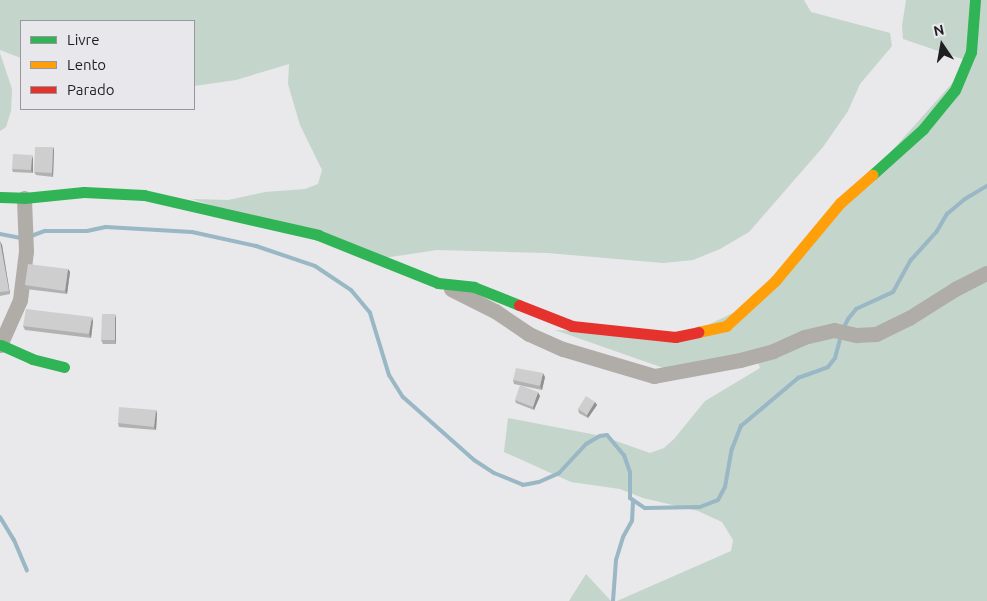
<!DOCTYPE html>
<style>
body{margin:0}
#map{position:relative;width:987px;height:601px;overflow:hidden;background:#e9e8eb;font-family:Ubuntu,sans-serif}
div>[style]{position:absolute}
.green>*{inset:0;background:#c4d5cb}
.stream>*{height:4px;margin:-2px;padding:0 2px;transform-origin:2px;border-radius:2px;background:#99b7c4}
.street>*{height:15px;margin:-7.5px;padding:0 7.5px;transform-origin:7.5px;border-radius:7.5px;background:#b0aca8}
.fast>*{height:11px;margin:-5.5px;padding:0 5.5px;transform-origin:5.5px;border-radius:5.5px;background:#30b455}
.slow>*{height:11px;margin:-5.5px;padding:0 5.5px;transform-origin:5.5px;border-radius:5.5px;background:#ff9f0a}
.jam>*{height:11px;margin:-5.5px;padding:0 5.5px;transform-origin:5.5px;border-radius:5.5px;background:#e5322d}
.wall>*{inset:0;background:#b2b1b2}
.shaded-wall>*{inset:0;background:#919091}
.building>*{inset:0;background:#cfcecf}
span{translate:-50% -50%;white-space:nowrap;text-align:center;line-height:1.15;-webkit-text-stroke:5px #e8e7ec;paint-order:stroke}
.legend{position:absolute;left:20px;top:20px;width:175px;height:90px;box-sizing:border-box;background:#e8e7ec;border:1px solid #98979b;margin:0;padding:6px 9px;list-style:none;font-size:15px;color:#1f1f21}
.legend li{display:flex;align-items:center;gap:10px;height:25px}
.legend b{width:25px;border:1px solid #98979b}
.north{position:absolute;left:917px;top:20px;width:50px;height:50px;-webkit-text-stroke:4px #e8e7ec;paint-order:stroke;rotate:348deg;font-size:14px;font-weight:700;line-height:20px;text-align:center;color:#1f1f21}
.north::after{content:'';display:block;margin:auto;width:18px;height:22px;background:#1f1f21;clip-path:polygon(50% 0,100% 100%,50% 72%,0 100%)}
</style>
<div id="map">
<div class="green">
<div style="clip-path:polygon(0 0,804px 0,811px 12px,890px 33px,892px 46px,860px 84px,848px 111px,823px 147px,749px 232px,720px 249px,693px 260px,663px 263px,548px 253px,437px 250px,377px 259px,192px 199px,228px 200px,265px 192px,305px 189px,318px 184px,322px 170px,300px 125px,288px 84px,289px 64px,236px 80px,194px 86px,194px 21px,21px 21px,21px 58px,0 50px)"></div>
<div style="clip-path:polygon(906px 0,987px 0,987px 601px,617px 601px,731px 551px,733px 540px,722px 522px,698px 511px,643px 498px,620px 489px,571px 482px,504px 452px,508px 418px,602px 436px,650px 453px,664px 448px,674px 439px,705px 401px,760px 368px,756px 356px,672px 371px,555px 330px,687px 335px,758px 301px,971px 62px,903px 39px,902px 26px)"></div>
<div style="clip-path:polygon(0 53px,12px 89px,11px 111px,6px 127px,0 131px)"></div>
<div style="clip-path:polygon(586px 574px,611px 601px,569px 601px)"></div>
</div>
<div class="stream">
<div style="left:0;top:234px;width:21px;rotate:11deg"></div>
<div style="left:31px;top:236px;width:15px;rotate:-20deg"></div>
<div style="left:45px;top:231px;width:42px"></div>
<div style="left:87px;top:231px;width:19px;rotate:-12deg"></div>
<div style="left:106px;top:227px;width:86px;rotate:3.3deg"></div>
<div style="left:192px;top:232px;width:66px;rotate:12.3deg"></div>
<div style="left:256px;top:246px;width:62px;rotate:18.7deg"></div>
<div style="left:315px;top:266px;width:43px;rotate:33.7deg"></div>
<div style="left:351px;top:290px;width:30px;rotate:50deg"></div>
<div style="left:370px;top:313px;width:65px;rotate:73deg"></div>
<div style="left:389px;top:375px;width:26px;rotate:58deg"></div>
<div style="left:403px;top:397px;width:95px;rotate:41.6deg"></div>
<div style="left:474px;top:460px;width:24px;rotate:33deg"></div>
<div style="left:494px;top:473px;width:31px;rotate:22deg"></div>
<div style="left:523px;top:485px;width:16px;rotate:-11deg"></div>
<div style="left:539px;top:482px;width:22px;rotate:-24deg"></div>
<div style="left:559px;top:473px;width:40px;rotate:-47deg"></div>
<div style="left:586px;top:444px;width:16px;rotate:-30deg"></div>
<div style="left:600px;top:436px;width:7px;rotate:-8deg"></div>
<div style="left:607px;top:435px;width:26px;rotate:50deg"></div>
<div style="left:624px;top:455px;width:18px;rotate:71deg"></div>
<div style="left:630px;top:472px;width:26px;rotate:90deg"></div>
<div style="left:630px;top:498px;width:18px;rotate:34deg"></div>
<div style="left:645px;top:508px;width:55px;rotate:-1deg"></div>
<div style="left:700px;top:507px;width:19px;rotate:-21deg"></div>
<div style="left:718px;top:500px;width:15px;rotate:-62deg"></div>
<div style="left:725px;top:487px;width:39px;rotate:-80deg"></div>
<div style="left:732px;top:449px;width:25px;rotate:-69deg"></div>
<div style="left:741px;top:426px;width:75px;rotate:-40.1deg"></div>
<div style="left:798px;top:378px;width:32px;rotate:-20deg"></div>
<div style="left:828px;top:367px;width:11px;rotate:-52deg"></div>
<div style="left:835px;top:358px;width:23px;rotate:-75deg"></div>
<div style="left:843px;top:329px;width:11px;rotate:-63deg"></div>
<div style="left:848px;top:319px;width:13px;rotate:-51deg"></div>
<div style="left:856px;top:309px;width:41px;rotate:-24.7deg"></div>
<div style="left:893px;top:292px;width:37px;rotate:-61deg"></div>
<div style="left:911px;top:260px;width:39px;rotate:-48deg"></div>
<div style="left:937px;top:231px;width:20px;rotate:-60deg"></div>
<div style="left:947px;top:214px;width:23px;rotate:-40deg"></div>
<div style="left:965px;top:199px;width:26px;rotate:-31deg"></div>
<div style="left:0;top:517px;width:27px;rotate:59deg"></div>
<div style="left:14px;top:540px;width:33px;rotate:67deg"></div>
<div style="left:613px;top:601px;width:41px;rotate:-85.8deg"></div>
<div style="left:616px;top:560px;width:24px;rotate:-73deg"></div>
<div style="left:623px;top:537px;width:18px;rotate:-61deg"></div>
<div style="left:632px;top:521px;width:20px;rotate:-87deg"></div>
</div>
<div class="street">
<div style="left:451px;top:289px;width:49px;rotate:26.6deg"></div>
<div style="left:495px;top:311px;width:41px;rotate:34.1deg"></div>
<div style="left:529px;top:334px;width:37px;rotate:24deg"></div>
<div style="left:563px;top:349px;width:95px;rotate:16.5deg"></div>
<div style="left:654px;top:376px;width:87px;rotate:-10.5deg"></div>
<div style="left:740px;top:360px;width:34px;rotate:-15deg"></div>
<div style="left:773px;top:351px;width:34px;rotate:-24deg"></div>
<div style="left:804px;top:337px;width:31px;rotate:-13deg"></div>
<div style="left:834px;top:330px;width:23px;rotate:13deg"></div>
<div style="left:856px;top:335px;width:20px;rotate:-3deg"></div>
<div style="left:876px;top:334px;width:37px;rotate:-26deg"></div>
<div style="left:909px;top:318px;width:54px;rotate:-32.2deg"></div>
<div style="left:955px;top:289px;width:36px;rotate:-27deg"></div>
<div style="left:0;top:345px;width:49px;rotate:-66deg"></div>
<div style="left:20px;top:300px;width:49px;rotate:-83deg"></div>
<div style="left:26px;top:251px;width:53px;rotate:-92.2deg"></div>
</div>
<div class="fast">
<div style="left:872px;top:175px;width:69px;rotate:-42deg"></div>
<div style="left:923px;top:129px;width:50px;rotate:-50.6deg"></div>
<div style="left:955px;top:90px;width:41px;rotate:-67.2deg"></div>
<div style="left:971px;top:52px;width:52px;rotate:-85.6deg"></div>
<div style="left:0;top:197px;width:24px;rotate:2deg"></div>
<div style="left:24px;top:198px;width:60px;rotate:-5.7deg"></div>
<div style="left:84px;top:192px;width:60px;rotate:2.9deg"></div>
<div style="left:144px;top:195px;width:179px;rotate:12.9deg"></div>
<div style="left:318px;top:235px;width:129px;rotate:21.8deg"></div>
<div style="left:438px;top:283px;width:36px;rotate:6deg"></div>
<div style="left:474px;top:287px;width:48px;rotate:21.8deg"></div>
<div style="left:1px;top:345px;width:34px;rotate:24deg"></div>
<div style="left:32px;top:359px;width:33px;rotate:14deg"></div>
</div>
<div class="slow">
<div style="left:698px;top:332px;width:29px;rotate:-12deg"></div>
<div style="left:726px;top:326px;width:67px;rotate:-42.6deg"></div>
<div style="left:775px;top:281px;width:102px;rotate:-50.2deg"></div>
<div style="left:840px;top:203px;width:43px;rotate:-41.2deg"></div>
</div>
<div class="jam">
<div style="left:519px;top:305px;width:57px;rotate:21.6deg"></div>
<div style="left:572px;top:326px;width:104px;rotate:6.1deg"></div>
<div style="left:675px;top:337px;width:24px;rotate:-12deg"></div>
</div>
<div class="wall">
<div style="clip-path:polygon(53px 147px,54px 150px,53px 177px,36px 175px,34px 172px)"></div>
<div style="clip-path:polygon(33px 159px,33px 173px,13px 172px,12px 169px)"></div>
<div style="clip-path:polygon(0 241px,2px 245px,10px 294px,0 296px)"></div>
<div style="clip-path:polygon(68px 269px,70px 272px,67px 294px,26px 289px,25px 285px)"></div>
<div style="clip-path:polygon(116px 318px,116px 344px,103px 344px,101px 340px)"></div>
<div style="clip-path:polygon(93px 321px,91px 338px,25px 330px,23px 326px)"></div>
<div style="clip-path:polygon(545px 377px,542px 390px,514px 384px,513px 380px)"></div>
<div style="clip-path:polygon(540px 396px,534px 410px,516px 403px,515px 400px)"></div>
<div style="clip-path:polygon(595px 402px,597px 405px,588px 418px,579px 413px,578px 409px)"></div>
<div style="clip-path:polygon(156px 410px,157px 414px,156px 430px,119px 427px,118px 423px)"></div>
</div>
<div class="shaded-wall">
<div style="clip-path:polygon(53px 147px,54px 150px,53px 177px,52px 173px)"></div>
<div style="clip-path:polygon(32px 155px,33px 159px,33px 173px,31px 170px)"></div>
<div style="clip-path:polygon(0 241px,2px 245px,10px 294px,9px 291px)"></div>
<div style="clip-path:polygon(68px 269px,70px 272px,67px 294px,65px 291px)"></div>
<div style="clip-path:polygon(115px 314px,116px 318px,116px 344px,115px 340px)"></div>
<div style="clip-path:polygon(92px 317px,93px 321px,91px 338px,89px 334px)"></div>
<div style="clip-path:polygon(543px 373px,545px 377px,542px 390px,540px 386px)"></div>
<div style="clip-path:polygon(538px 392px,540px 396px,534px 410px,533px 407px)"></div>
<div style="clip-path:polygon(595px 402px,597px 405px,588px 418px,587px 415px)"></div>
<div style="clip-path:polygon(156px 410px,157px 414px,156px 430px,154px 427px)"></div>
</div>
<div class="building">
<div style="clip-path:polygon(35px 147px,53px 147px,52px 173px,34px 172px)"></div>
<div style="clip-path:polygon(13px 154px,32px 155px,31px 170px,12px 169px)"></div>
<div style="clip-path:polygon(0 241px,9px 291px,0 292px)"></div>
<div style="clip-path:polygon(28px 264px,68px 269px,65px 291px,25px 285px)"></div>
<div style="clip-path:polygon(26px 309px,92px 317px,89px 334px,23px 326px)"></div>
<div style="clip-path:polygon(102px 314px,115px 314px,115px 340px,101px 340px)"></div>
<div style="clip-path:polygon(516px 368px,543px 373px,540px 386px,513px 380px)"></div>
<div style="clip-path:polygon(520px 385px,538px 392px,533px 407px,515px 400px)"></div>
<div style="clip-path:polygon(586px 396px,595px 402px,587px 415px,578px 409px)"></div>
<div style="clip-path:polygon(119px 407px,156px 410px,154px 427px,118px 423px)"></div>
</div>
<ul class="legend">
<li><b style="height:6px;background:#30b455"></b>Livre</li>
<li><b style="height:6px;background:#ff9f0a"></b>Lento</li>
<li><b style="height:6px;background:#e5322d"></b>Parado</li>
</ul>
<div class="north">N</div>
</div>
